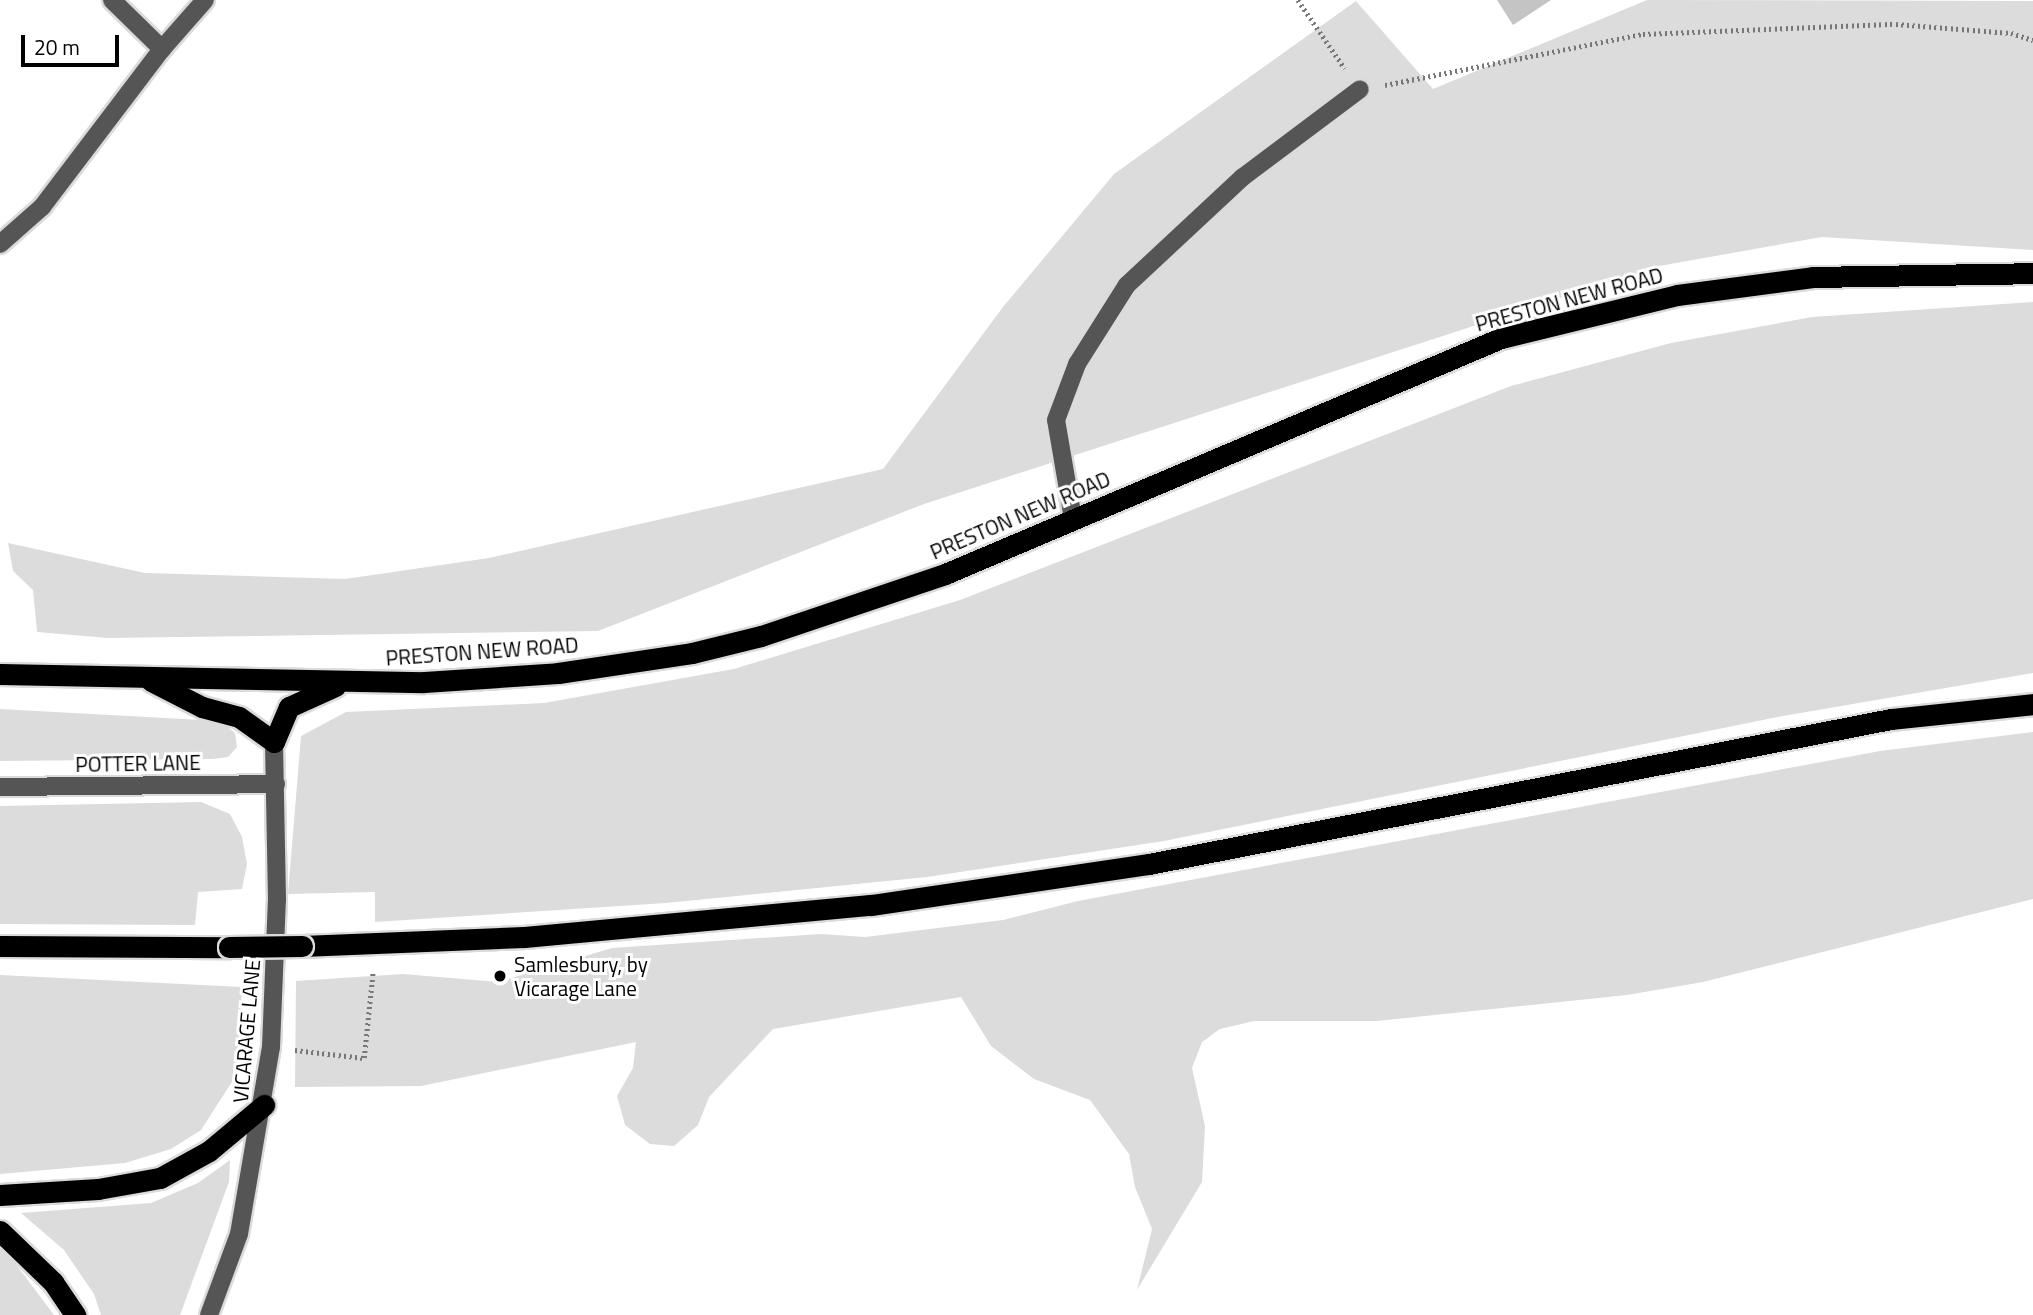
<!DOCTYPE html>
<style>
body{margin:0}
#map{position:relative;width:2033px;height:1315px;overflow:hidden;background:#fff;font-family:"Titillium Web",sans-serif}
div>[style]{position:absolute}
.green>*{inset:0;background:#dcdcdc}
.building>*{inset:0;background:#c4c4c4}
.path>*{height:4.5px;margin-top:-2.25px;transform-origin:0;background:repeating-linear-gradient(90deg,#777 0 2px,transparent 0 5.5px)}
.roads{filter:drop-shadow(2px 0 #dbdbdb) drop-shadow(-2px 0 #dbdbdb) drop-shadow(0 2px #dbdbdb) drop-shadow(0 -2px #dbdbdb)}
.minor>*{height:18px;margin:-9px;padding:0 9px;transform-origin:9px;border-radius:9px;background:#555}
.highway>*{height:21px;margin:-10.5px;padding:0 10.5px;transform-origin:10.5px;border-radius:10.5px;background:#000}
.bridges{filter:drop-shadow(2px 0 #dbdbdb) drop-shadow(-2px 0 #dbdbdb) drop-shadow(0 2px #dbdbdb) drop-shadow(0 -2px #dbdbdb)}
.highway-bridge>*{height:21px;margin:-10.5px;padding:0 10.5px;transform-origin:10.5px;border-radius:10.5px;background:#000}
.dots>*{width:19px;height:19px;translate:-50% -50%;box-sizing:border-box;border:4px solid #fff;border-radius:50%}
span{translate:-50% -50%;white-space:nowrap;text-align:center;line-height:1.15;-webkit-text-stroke:6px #fff;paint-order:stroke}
.street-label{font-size:21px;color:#000}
.poi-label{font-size:21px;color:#000}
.left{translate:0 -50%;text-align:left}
.scale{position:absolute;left:21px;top:35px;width:98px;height:32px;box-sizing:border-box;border:4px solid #000;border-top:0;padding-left:9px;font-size:21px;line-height:24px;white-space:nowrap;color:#000;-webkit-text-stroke:5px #fff;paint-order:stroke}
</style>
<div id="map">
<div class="green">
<div style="clip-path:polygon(1647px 0,2033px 1px,2033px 250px,1822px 237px,1659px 266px,924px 504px,598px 631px,108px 638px,37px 632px,33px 590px,13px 571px,8px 543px,145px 573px,345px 579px,489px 558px,883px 469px,1003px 307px,1114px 174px,1356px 1px,1433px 89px)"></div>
<div style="clip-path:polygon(2033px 302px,2033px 673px,1783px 716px,1164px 841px,927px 877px,666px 903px,375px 922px,375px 892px,288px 894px,301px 736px,346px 712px,544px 703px,734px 669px,960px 600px,1511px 386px,1671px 343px,1812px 317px)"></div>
<div style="clip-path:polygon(0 709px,220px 721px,235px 733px,237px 747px,228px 757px,213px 759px,0 761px)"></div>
<div style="clip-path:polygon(2033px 732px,2033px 899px,1703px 982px,1627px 995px,1377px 1021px,1254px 1021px,1220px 1029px,1202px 1042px,1192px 1068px,1205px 1126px,1202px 1182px,1137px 1290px,1152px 1229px,1135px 1187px,1129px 1154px,1090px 1100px,1034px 1079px,991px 1046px,961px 997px,773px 1029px,709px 1097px,698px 1125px,674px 1146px,650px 1144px,625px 1125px,617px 1096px,633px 1068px,636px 1042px,421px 1086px,295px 1087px,296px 981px,403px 974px,498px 982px,612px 948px,821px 934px,865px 937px,1003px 920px,1078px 901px,1880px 751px)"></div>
<div style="clip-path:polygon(201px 802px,230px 814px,242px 837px,247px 864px,242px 889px,198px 892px,195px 925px,0 924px,0 806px)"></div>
<div style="clip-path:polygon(0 975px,242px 987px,237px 1074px,201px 1130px,171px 1149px,125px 1163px,0 1174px)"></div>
<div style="clip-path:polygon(230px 1160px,229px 1182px,180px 1315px,101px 1315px,94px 1294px,64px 1250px,21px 1213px,151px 1203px,198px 1183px)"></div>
<div style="clip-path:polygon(0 1243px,54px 1315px,0 1315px)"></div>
</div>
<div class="building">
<div style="clip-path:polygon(1497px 0,1551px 0,1513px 25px)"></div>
</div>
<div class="path">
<div style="left:1298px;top:0;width:83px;rotate:55.7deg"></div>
<div style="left:1385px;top:85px;width:263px;rotate:-11.2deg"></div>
<div style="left:1643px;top:34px;width:253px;rotate:-2.3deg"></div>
<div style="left:1896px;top:24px;width:115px;rotate:4.5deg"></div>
<div style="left:2011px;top:33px;width:23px;rotate:18deg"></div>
<div style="left:295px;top:1050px;width:69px;rotate:6.6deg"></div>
<div style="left:364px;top:1058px;width:87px;rotate:-84.1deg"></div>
</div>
<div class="roads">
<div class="minor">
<div style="left:112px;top:0;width:70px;rotate:44.4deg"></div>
<div style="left:0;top:244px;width:56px;rotate:-41.4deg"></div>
<div style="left:42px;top:207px;width:198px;rotate:-52.8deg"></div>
<div style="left:162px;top:49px;width:65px;rotate:-48.7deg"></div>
<div style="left:1073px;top:519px;width:100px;rotate:-99.7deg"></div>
<div style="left:1056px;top:420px;width:60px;rotate:-69.4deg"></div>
<div style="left:1077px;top:364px;width:93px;rotate:-57.7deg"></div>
<div style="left:1127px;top:285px;width:158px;rotate:-43deg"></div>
<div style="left:1243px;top:177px;width:146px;rotate:-36.9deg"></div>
<div style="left:0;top:787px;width:276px;rotate:-0.6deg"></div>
<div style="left:209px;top:1315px;width:86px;rotate:-69.7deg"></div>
<div style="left:239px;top:1234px;width:190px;rotate:-80.3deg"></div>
<div style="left:271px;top:1047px;width:147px;rotate:-87.7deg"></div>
<div style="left:277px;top:900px;width:158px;rotate:-91.1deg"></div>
</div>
<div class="highway">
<div style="left:0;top:674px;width:424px;rotate:1.1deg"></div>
<div style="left:424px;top:682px;width:134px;rotate:-3.8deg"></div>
<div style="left:558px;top:673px;width:135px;rotate:-8.5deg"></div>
<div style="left:692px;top:653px;width:71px;rotate:-13.8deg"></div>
<div style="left:761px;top:636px;width:194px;rotate:-18.6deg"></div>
<div style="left:945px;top:574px;width:604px;rotate:-23deg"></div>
<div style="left:1501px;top:338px;width:181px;rotate:-13.7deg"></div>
<div style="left:1677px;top:295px;width:137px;rotate:-7.5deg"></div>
<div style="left:1813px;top:277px;width:220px;rotate:-1deg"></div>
<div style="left:151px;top:681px;width:57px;rotate:27deg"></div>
<div style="left:202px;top:707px;width:38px;rotate:15deg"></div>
<div style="left:239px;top:717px;width:43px;rotate:35.5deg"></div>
<div style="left:274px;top:742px;width:38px;rotate:-67deg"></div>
<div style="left:289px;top:707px;width:51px;rotate:-24.5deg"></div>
<div style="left:0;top:946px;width:229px;rotate:0.3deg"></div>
<div style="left:302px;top:946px;width:222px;rotate:-2.3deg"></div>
<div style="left:524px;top:937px;width:348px;rotate:-5.3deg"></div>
<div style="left:871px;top:905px;width:281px;rotate:-8.4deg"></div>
<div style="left:1149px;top:864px;width:756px;rotate:-11.06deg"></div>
<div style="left:1891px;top:719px;width:143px;rotate:-6deg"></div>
<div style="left:0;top:1195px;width:98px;rotate:-3.5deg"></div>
<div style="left:98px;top:1189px;width:63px;rotate:-10.1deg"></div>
<div style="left:160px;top:1178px;width:56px;rotate:-28.9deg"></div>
<div style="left:209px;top:1151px;width:72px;rotate:-39.9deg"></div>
<div style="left:0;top:1231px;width:74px;rotate:43.9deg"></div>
<div style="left:53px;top:1282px;width:40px;rotate:56deg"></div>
</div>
</div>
<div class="bridges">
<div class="highway-bridge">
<div style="left:229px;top:947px;width:73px;rotate:-0.8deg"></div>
</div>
</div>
<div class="dots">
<div style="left:500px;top:976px;background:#000"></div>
</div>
<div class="street-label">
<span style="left:1569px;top:299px;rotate:-15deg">PRESTON NEW ROAD</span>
<span style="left:1020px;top:515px;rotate:-23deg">PRESTON NEW ROAD</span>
<span style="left:482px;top:651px;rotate:-4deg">PRESTON NEW ROAD</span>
<span style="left:138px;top:763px;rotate:-1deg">POTTER LANE</span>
<span style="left:246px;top:1031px;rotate:-85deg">VICARAGE LANE</span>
</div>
<div class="poi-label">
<span class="left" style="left:514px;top:976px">Samlesbury, by<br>Vicarage Lane</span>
</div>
<div class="scale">20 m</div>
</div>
